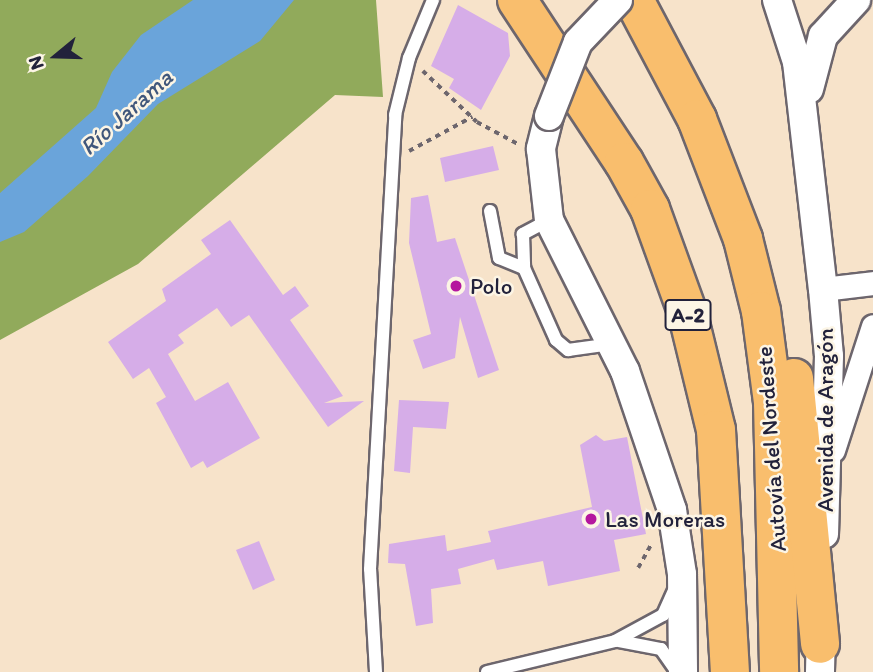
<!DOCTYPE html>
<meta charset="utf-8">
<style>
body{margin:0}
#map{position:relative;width:873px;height:672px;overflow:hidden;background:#f7e3ca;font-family:Itim,sans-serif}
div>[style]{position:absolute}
.forest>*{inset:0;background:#91aa5b}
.water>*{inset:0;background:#6aa4da}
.building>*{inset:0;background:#d6ade8}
.path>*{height:3.5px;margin-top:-1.75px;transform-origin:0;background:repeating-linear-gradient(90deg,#6d666d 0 5px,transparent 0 10px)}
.roads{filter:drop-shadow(2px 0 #6d666d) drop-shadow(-2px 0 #6d666d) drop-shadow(0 2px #6d666d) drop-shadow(0 -2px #6d666d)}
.service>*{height:12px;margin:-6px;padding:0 6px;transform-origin:6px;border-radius:6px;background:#fff}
.minor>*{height:23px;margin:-11.5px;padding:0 11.5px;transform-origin:11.5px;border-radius:11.5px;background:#fff}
.tertiary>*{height:28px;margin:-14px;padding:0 14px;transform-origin:14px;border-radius:14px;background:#fff}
.motorway>*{height:38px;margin:-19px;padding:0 19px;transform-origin:19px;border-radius:19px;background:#f9be6d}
.bridges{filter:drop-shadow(2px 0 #6d666d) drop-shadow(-2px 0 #6d666d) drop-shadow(0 2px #6d666d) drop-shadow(0 -2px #6d666d)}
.tertiary-bridge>*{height:28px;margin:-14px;padding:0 14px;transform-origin:14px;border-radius:14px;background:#fff}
.dots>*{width:19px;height:19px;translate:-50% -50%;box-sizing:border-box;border:4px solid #fcf5e5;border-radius:50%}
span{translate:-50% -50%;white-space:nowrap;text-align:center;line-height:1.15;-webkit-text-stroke:5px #fcf5e5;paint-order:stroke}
.shield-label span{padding:2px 5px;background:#fcf5e5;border:2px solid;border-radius:5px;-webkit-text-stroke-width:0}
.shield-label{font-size:21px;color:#22223b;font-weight:700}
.poi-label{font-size:23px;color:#22223b}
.left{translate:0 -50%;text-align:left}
.street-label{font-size:23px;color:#22223b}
.water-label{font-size:24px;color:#3f567b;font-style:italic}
.north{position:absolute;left:21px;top:21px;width:70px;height:70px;-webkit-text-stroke:5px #fcf5e5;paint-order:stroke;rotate:251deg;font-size:19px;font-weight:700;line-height:28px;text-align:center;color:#22223b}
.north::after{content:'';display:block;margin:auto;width:24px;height:32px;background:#22223b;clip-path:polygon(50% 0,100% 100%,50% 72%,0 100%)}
</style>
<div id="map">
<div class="forest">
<div style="clip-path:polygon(0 0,376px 0,383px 97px,335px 95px,138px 264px,0 340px)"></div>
</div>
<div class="water">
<div style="clip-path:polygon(193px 0,294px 0,260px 41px,158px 104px,88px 176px,24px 232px,0 242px,0 193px,96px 108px,112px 72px,141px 35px)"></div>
</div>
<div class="building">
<div style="clip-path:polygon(458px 5px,508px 33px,510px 56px,481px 110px,449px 88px,454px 79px,431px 66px)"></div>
<div style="clip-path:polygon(493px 146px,499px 170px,445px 182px,440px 158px)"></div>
<div style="clip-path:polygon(428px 195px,437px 242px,455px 238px,499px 370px,478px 378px,460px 317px,455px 358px,423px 369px,413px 340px,431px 334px,409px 243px,411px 198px)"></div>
<div style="clip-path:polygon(230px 220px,283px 295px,295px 286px,309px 306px,290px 320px,343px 396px,324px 403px,364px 401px,328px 427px,249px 315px,231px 327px,217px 308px,178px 335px,184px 343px,168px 354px,195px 401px,228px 382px,260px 438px,207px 468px,203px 461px,191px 468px,156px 403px,166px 397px,149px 368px,133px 379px,108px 342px,166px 301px,162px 289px,211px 254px,201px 240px)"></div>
<div style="clip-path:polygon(399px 400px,449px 402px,446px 429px,413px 427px,410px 473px,394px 471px)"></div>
<div style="clip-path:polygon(596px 435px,604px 441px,627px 437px,646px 534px,614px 540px,620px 571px,548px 586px,543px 561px,497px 570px,494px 559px,458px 569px,461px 584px,431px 589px,433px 623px,416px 626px,405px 564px,388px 563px,389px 544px,445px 535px,447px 551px,491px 542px,488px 531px,592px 507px,580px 445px)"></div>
<div style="clip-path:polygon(259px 541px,275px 580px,253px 590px,236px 550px)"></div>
</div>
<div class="path">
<div style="left:423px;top:71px;width:74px;rotate:43.4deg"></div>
<div style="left:477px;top:122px;width:47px;rotate:28.2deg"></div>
<div style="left:409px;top:151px;width:72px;rotate:-28.4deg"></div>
<div style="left:638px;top:568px;width:29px;rotate:-61deg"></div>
</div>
<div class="roads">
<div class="service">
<div style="left:490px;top:211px;width:48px;rotate:79.2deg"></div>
<div style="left:499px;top:258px;width:27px;rotate:22deg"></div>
<div style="left:549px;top:220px;width:30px;rotate:152deg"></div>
<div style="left:523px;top:234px;width:34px;rotate:88deg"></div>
<div style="left:524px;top:268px;width:79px;rotate:66deg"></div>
<div style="left:556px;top:340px;width:16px;rotate:40deg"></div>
<div style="left:568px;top:350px;width:43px;rotate:-7.9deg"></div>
<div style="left:619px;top:641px;width:43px;rotate:10.8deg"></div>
<div style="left:661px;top:649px;width:28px;rotate:55deg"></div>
<div style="left:376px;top:672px;width:103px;rotate:-93.3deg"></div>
<div style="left:370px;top:569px;width:455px;rotate:-86.8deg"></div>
<div style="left:395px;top:115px;width:59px;rotate:-76.2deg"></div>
<div style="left:409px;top:58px;width:63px;rotate:-67.5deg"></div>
<div style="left:487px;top:672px;width:132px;rotate:-13.6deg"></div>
<div style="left:615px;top:641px;width:55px;rotate:-28.4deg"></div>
<div style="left:663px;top:615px;width:27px;rotate:-66deg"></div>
</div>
<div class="minor">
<div style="left:823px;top:289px;width:50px;rotate:-6.8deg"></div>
<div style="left:833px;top:450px;width:130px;rotate:-72.1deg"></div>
</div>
<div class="tertiary">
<div style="left:777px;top:0;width:65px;rotate:72.1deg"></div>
<div style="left:797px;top:62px;width:228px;rotate:83.5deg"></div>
<div style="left:823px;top:289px;width:67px;rotate:84.9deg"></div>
<div style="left:829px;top:356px;width:178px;rotate:91.6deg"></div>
<div style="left:809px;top:89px;width:55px;rotate:-75.2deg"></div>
<div style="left:823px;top:36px;width:49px;rotate:-47.5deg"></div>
<div style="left:549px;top:116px;width:34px;rotate:104deg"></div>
<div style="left:541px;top:149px;width:71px;rotate:83.6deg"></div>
<div style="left:549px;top:220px;width:169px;rotate:63.3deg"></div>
<div style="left:625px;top:371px;width:147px;rotate:71.3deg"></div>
<div style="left:672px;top:510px;width:65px;rotate:81.1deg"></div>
<div style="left:682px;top:574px;width:98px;rotate:89.4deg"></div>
<div style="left:820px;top:672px;width:45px;rotate:-88.7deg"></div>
</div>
<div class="motorway">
<div style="left:517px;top:0;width:194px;rotate:56.6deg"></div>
<div style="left:624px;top:162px;width:54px;rotate:61deg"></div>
<div style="left:650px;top:209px;width:109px;rotate:70.1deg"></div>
<div style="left:687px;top:311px;width:122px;rotate:76.3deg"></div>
<div style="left:716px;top:430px;width:242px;rotate:86.7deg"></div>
<div style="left:634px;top:0;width:135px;rotate:62.1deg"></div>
<div style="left:697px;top:119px;width:129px;rotate:69deg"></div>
<div style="left:743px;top:239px;width:74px;rotate:76deg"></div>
<div style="left:761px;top:311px;width:92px;rotate:82.5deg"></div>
<div style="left:773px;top:402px;width:270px;rotate:88.7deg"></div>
<div style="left:794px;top:378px;width:267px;rotate:84.4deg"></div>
</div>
</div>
<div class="bridges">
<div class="tertiary-bridge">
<div style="left:549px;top:116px;width:79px;rotate:-68.6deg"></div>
<div style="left:578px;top:42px;width:58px;rotate:-46.4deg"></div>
</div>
</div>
<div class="dots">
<div style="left:456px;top:286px;background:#b5179e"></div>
<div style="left:591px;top:519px;background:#b5179e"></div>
</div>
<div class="shield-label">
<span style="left:688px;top:315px">A-2</span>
</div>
<div class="poi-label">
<span class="left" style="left:470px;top:286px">Polo</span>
<span class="left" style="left:605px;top:519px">Las Moreras</span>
</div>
<div class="street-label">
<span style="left:825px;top:420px;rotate:-90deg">Avenida de Aragón</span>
<span style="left:771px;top:449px;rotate:-94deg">Autovía del Nordeste</span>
</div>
<div class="water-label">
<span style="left:126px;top:112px;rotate:-42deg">Río Jarama</span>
</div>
<div class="north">N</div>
</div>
